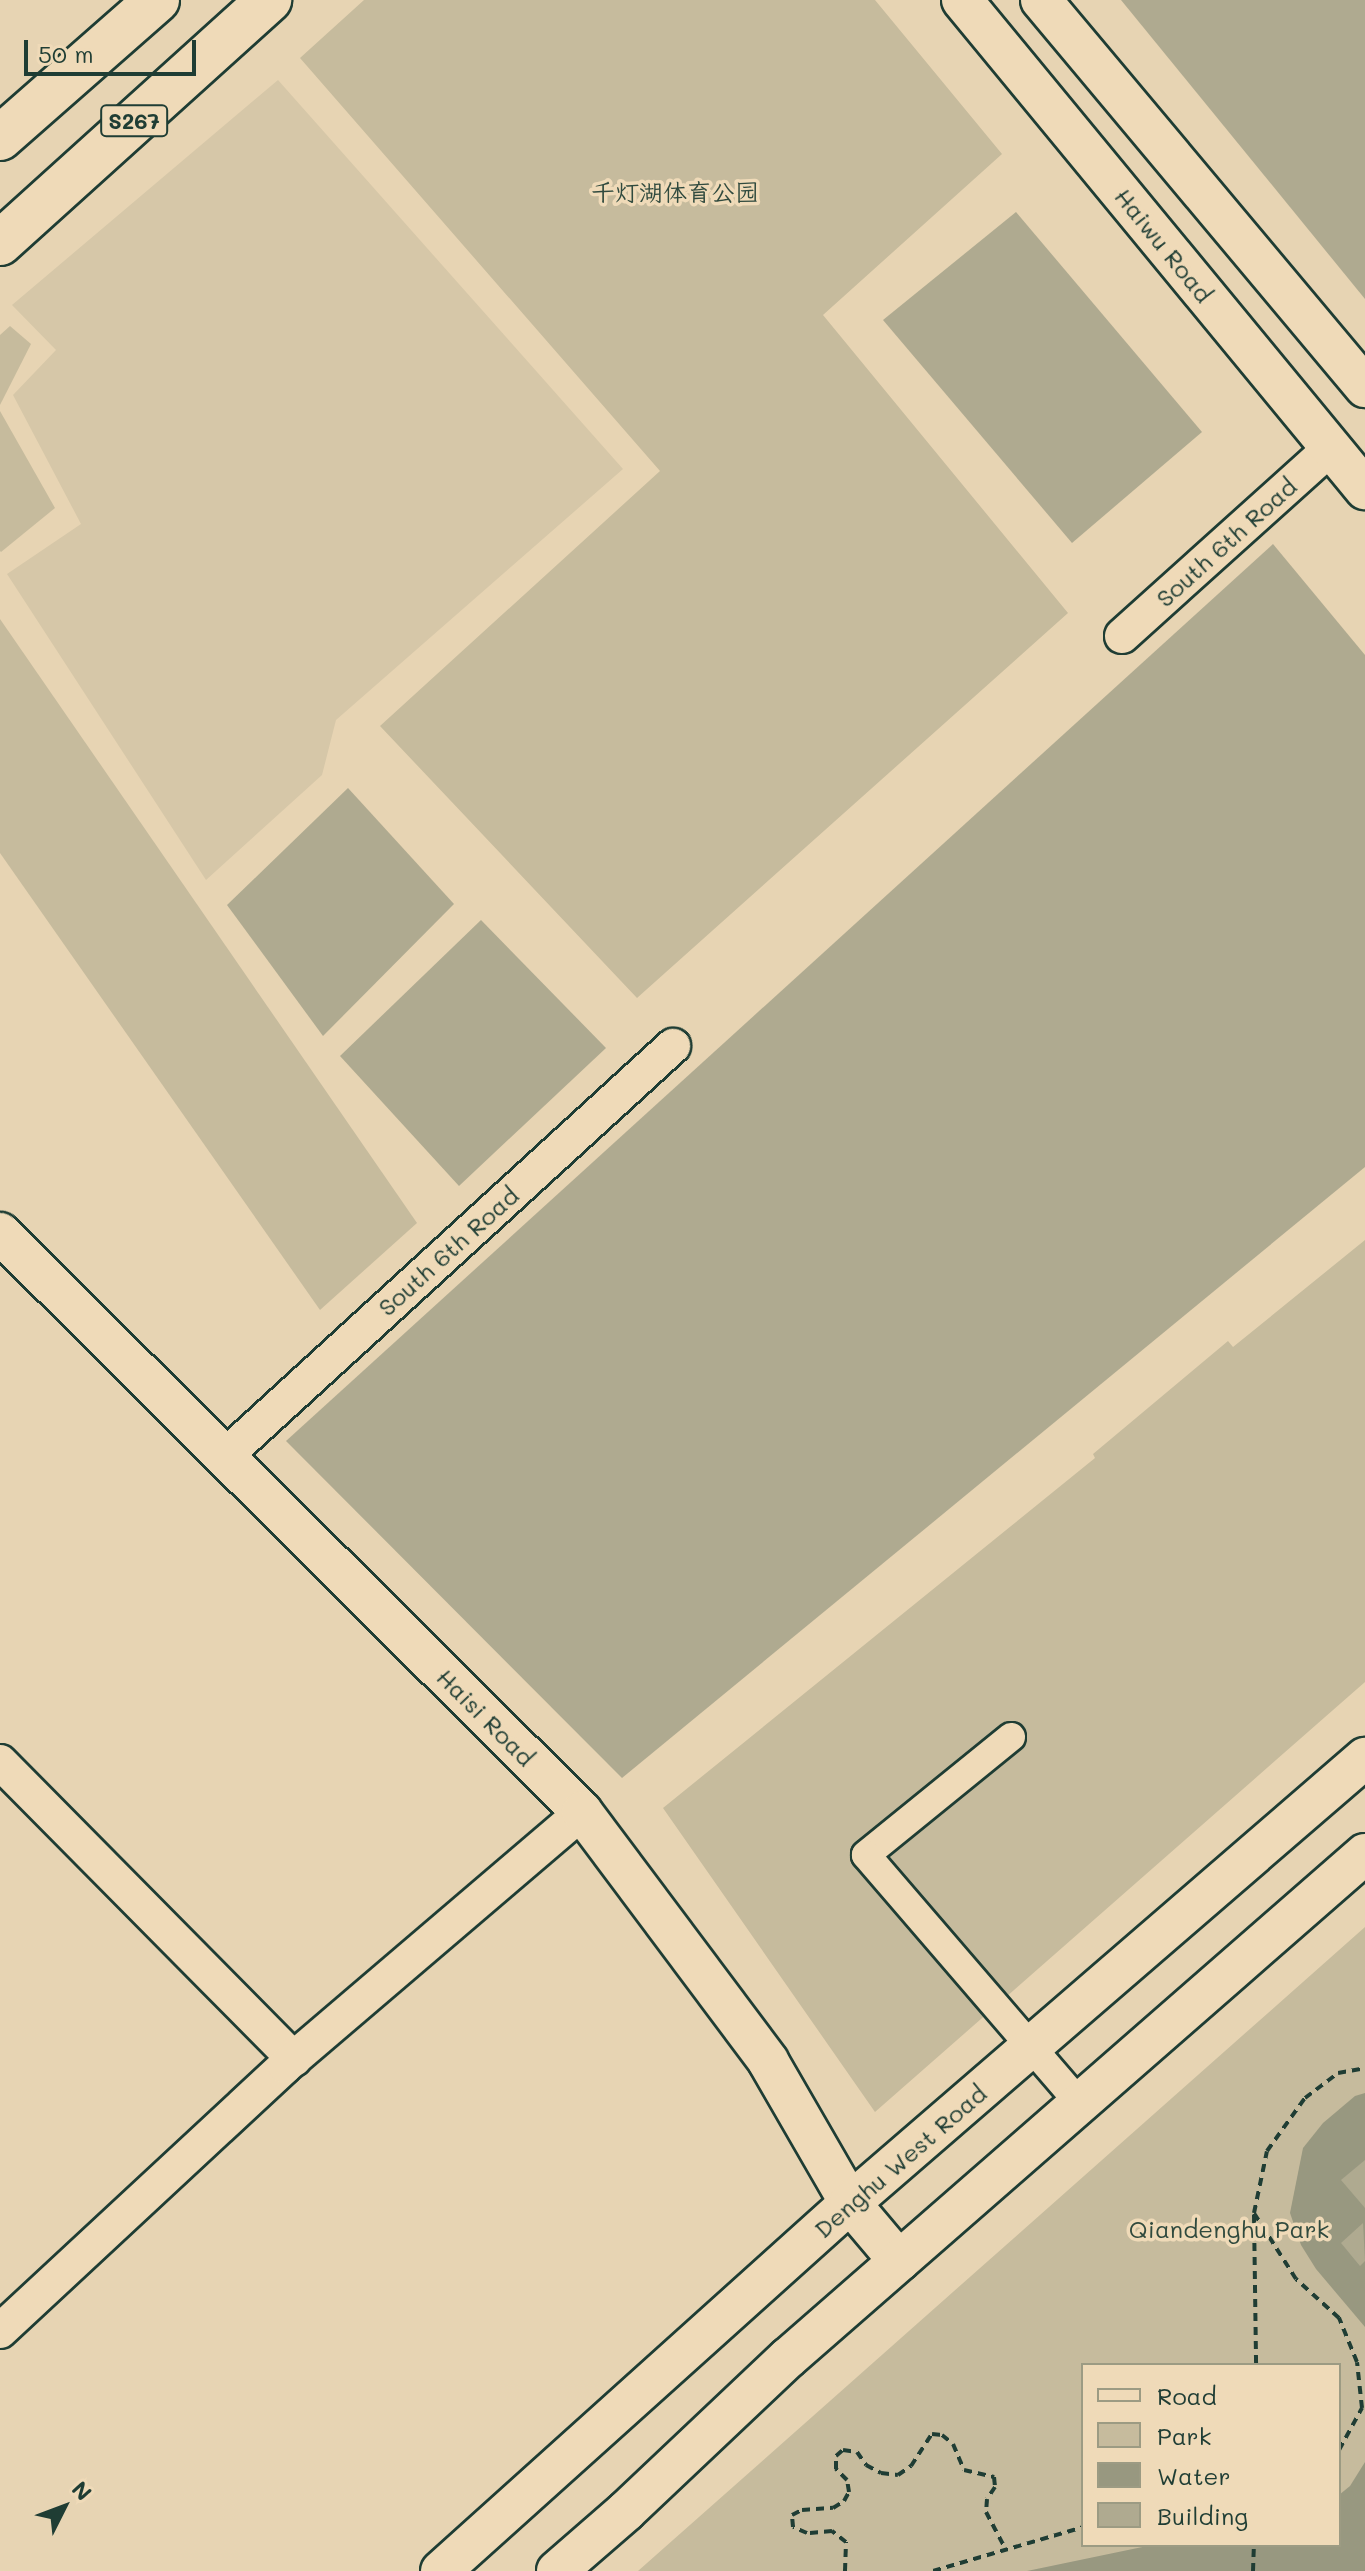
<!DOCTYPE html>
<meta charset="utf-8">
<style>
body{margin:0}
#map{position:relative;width:1365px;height:2571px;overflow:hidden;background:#e7d4b3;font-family:Mali,"LXGW WenKai TC",sans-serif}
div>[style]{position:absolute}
.built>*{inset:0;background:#d6c7a8}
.green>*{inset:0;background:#c6bb9d}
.water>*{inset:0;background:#989880}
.building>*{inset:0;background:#afaa90}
.path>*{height:4px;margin-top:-2px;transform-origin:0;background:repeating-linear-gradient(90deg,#1f3d34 0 8px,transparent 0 14px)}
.roads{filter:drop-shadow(2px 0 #1f3d34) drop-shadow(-2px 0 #1f3d34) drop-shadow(0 2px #1f3d34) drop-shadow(0 -2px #1f3d34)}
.minor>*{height:28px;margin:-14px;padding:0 14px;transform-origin:14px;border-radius:14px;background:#efdab8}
.tertiary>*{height:34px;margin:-17px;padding:0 17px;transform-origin:17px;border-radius:17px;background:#efdab8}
.secondary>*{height:40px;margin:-20px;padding:0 20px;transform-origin:20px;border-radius:20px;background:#efdab8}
.trunk>*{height:44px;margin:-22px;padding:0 22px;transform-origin:22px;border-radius:22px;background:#efdab8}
span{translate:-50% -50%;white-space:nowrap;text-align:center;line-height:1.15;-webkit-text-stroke:7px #efdab8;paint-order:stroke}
.shield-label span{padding:2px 6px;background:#efdab8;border:2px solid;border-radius:6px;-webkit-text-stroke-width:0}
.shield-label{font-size:22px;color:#1f3d34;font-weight:700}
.park-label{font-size:24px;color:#304a3e}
.street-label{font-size:24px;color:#1f3d34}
.legend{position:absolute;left:1081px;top:2363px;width:260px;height:184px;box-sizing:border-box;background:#efdab8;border:2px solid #9c9b83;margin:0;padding:10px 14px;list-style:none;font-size:24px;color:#1f3d34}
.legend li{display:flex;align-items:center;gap:16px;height:40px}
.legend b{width:40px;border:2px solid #9c9b83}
.north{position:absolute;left:24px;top:2467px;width:80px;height:80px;-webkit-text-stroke:6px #efdab8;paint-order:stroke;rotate:48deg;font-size:22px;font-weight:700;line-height:32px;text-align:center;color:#1f3d34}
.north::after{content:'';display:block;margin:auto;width:28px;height:36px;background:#1f3d34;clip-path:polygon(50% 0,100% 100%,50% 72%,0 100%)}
.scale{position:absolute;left:24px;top:40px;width:172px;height:36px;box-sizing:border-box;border:4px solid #1f3d34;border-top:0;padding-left:10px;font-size:24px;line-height:28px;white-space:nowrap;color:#1f3d34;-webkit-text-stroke:6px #efdab8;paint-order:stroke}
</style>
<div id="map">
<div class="built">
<div style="clip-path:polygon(278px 80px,623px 469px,336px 720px,322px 775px,206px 880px,7px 574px,81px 524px,13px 395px,56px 350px,12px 305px)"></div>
</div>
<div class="green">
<div style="clip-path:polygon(364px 0,875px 0,1002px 154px,823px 315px,1068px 613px,637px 998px,380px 726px,660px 471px,300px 58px)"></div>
<div style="clip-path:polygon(10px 326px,31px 344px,0 405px,0 335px)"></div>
<div style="clip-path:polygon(0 411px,55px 508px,1px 552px,0 551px)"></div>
<div style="clip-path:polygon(0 619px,417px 1223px,320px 1310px,0 853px)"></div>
<div style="clip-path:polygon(1365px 1240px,1365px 1682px,875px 2112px,663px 1808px,1095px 1458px,1093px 1454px,1228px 1341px,1233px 1347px)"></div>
<div style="clip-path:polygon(evenodd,1365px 1927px,1365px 2571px,638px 2571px,1365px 1927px,1083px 2365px,1339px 2365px,1339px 2545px,1083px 2545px,1083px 2365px)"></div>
</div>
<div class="water">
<div style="clip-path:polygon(1365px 2093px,1365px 2327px,1316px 2269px,1301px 2245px,1290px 2213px,1303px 2148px,1323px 2123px,1355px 2096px)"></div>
<div style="clip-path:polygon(1365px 2462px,1365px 2571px,1027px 2571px,1152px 2545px,1339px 2545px,1339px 2495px,1350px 2486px)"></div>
</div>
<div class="building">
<div style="clip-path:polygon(1121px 0,1365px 0,1365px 299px)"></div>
<div style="clip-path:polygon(1016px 212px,1202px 432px,1072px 543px,883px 320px)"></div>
<div style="clip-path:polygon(1273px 544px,1365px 655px,1365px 1167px,622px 1778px,286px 1441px)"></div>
<div style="clip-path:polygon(348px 788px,454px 904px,323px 1036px,227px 905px)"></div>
<div style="clip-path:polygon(481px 920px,606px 1048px,459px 1186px,340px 1056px)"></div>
<div style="clip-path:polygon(1365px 2160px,1365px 2208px,1341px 2180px)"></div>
<div style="clip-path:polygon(1363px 2223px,1365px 2261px,1360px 2266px,1341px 2243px)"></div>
</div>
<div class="path">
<div style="left:1254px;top:2215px;width:150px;rotate:89.2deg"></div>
<div style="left:1339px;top:2450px;width:48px;rotate:-61.3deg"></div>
<div style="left:1362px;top:2408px;width:46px;rotate:-96.2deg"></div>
<div style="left:1357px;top:2362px;width:48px;rotate:-112.2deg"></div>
<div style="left:1339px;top:2318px;width:58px;rotate:-137.8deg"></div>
<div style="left:1296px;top:2279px;width:78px;rotate:-122.5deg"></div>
<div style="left:1254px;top:2213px;width:63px;rotate:-78.2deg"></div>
<div style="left:1267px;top:2151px;width:65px;rotate:-54.4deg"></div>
<div style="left:1305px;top:2098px;width:41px;rotate:-37.1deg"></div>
<div style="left:1338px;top:2073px;width:27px;rotate:-10deg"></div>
<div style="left:845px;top:2571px;width:29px;rotate:-88deg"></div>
<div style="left:846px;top:2542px;width:18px;rotate:-142deg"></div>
<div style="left:832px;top:2531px;width:25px;rotate:175deg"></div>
<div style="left:807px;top:2533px;width:15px;rotate:-157deg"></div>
<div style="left:793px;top:2527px;width:12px;rotate:-95deg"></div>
<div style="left:792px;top:2515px;width:11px;rotate:-27deg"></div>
<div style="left:802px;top:2510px;width:31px;rotate:-4deg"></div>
<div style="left:833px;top:2508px;width:13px;rotate:-32deg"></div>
<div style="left:844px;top:2501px;width:10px;rotate:-61deg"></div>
<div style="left:849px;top:2492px;width:12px;rotate:-99deg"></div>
<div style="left:847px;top:2480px;width:16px;rotate:-135deg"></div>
<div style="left:836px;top:2469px;width:13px;rotate:-90deg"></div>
<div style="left:836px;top:2456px;width:9px;rotate:-41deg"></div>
<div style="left:843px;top:2450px;width:14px;rotate:8deg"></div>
<div style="left:857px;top:2452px;width:16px;rotate:55deg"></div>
<div style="left:866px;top:2465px;width:17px;rotate:28deg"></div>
<div style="left:881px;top:2473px;width:17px;rotate:7deg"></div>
<div style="left:898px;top:2475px;width:16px;rotate:-35deg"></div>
<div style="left:911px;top:2466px;width:38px;rotate:-57deg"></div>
<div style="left:932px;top:2434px;width:10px;rotate:6deg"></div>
<div style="left:942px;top:2435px;width:14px;rotate:39deg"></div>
<div style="left:953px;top:2444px;width:28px;rotate:67deg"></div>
<div style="left:964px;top:2470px;width:31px;rotate:13deg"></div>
<div style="left:994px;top:2477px;width:10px;rotate:84deg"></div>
<div style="left:995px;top:2487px;width:14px;rotate:124deg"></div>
<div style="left:987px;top:2499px;width:13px;rotate:94deg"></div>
<div style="left:986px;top:2512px;width:41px;rotate:62.2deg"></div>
<div style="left:933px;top:2571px;width:156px;rotate:-16.3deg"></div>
<div style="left:1253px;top:2571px;width:26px;rotate:-88deg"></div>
</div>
<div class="roads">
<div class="minor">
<div style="left:1011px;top:1737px;width:187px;rotate:140.9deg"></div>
<div style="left:866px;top:1855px;width:327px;rotate:49.3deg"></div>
</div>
<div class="tertiary">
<div style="left:1122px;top:636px;width:281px;rotate:-42deg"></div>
<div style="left:224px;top:1457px;width:609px;rotate:-42.47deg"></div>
<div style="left:0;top:1762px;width:418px;rotate:45.3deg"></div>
<div style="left:0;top:2331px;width:389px;rotate:-42.9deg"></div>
<div style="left:285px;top:2066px;width:391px;rotate:-40.5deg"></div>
</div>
<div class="secondary">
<div style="left:962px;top:0;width:634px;rotate:50.51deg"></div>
<div style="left:1041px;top:0;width:505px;rotate:50.06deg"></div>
<div style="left:0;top:1233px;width:821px;rotate:44.85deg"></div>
<div style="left:582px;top:1812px;width:311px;rotate:53.2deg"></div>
<div style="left:768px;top:2061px;width:164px;rotate:60deg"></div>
<div style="left:850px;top:2203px;width:76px;rotate:49.8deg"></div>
<div style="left:441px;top:2571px;width:550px;rotate:-41.98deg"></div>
<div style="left:850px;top:2203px;width:681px;rotate:-40.83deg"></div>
<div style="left:557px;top:2571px;width:91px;rotate:-41deg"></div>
<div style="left:626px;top:2511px;width:223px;rotate:-43.4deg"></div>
<div style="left:788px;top:2358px;width:766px;rotate:-41.14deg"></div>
</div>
<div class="trunk">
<div style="left:0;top:138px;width:209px;rotate:-41.3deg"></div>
<div style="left:0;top:243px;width:363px;rotate:-42.1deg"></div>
</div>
</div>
<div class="shield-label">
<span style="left:134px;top:121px">S267</span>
</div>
<div class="park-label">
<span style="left:675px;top:192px">千灯湖体育公园</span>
<span style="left:1229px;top:2229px">Qiandenghu Park</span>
</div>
<div class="street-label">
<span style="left:1164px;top:245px;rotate:51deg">Haiwu Road</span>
<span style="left:1226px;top:542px;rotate:-42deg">South 6th Road</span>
<span style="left:448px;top:1251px;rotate:-42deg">South 6th Road</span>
<span style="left:486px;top:1717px;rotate:45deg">Haisi Road</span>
<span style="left:900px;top:2161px;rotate:-41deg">Denghu West Road</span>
</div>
<ul class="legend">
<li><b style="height:10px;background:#efdab8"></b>Road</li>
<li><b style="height:22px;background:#c6bb9d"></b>Park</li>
<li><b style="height:22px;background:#989880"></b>Water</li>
<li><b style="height:22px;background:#afaa90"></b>Building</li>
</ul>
<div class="north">N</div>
<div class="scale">50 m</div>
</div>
